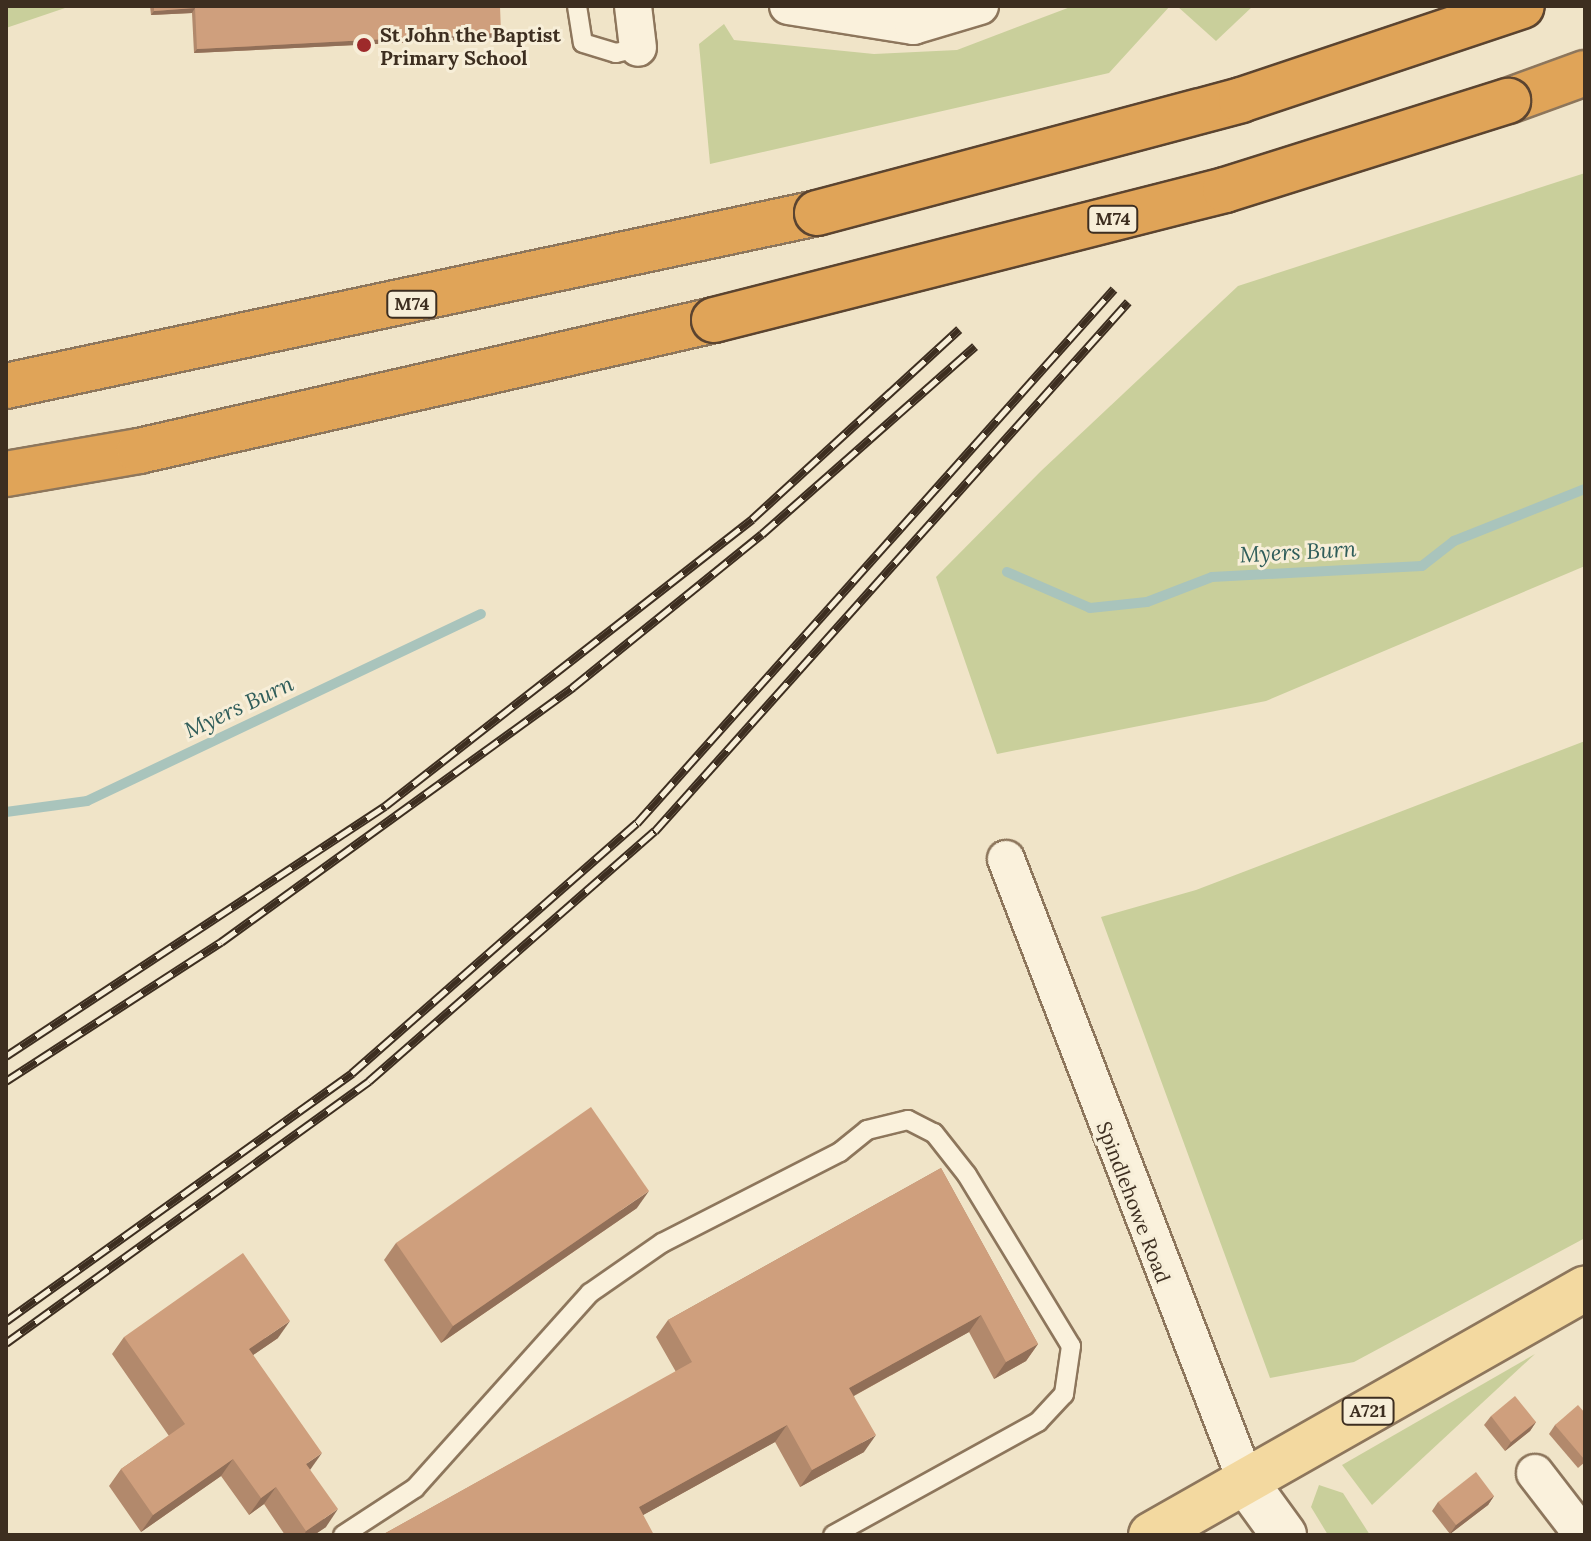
<!DOCTYPE html>
<style>
body{margin:0}
#map{position:relative;width:1591px;height:1541px;overflow:hidden;background:#f0e4c8;font-family:Lora,serif}
div>[style]{position:absolute}
.green>*{inset:0;background:#c9cf9b}
.stream>*{height:10px;margin:-5px;padding:0 5px;transform-origin:5px;border-radius:5px;background:#a9c4bc}
.roads{filter:drop-shadow(2px 0 #8d765c) drop-shadow(-2px 0 #8d765c) drop-shadow(0 2px #8d765c) drop-shadow(0 -2px #8d765c)}
.service>*{height:18px;margin:-9px;padding:0 9px;transform-origin:9px;border-radius:9px;background:#faf1dc}
.minor>*{height:36px;margin:-18px;padding:0 18px;transform-origin:18px;border-radius:18px;background:#faf1dc}
.tertiary>*{height:44px;margin:-22px;padding:0 22px;transform-origin:22px;border-radius:22px;background:#faf1dc}
.primary>*{height:44px;margin:-22px;padding:0 22px;transform-origin:22px;border-radius:22px;background:#f3d9a0}
.motorway>*{height:44px;margin:-22px;padding:0 22px;transform-origin:22px;border-radius:22px;background:#e0a458}
.rail>*{height:9px;margin-top:-4.5px;transform-origin:0;background:repeating-linear-gradient(90deg,#f7eed8 0 18px,#3d2e20 0 36px);box-sizing:border-box;border-block:2px solid #3d2e20}
.bridges{filter:drop-shadow(2px 0 #5b4430) drop-shadow(-2px 0 #5b4430) drop-shadow(0 2px #5b4430) drop-shadow(0 -2px #5b4430)}
.motorway-bridge>*{height:44px;margin:-22px;padding:0 22px;transform-origin:22px;border-radius:22px;background:#e0a458}
.wall>*{inset:0;background:#b2896c}
.shaded-wall>*{inset:0;background:#916f58}
.building>*{inset:0;background:#cf9f7d}
.dots>*{width:22px;height:22px;translate:-50% -50%;box-sizing:border-box;border:4px solid #f7eed8;border-radius:50%}
span{translate:-50% -50%;white-space:nowrap;text-align:center;line-height:1.15;-webkit-text-stroke:6px #f7eed8;paint-order:stroke}
.shield-label span{padding:2px 6px;background:#f7eed8;border:2px solid;border-radius:6px;-webkit-text-stroke-width:0}
.shield-label{font-size:18px;color:#3d2e20;font-weight:700}
.poi-label{font-size:20px;color:#3d2e20;font-weight:700}
.left{translate:0 -50%;text-align:left}
.street-label{font-size:20px;color:#3d2e20}
.water-label{font-size:22px;color:#2f5d5a;font-style:italic}
.frame{position:absolute;inset:0;border:8px solid #3d2e20;pointer-events:none}
</style>
<div id="map">
<div class="green">
<div style="clip-path:polygon(6px 6px,64px 6px,65px 8px,6px 28px)"></div>
<div style="clip-path:polygon(1073px 6px,1170px 6px,1109px 73px,710px 164px,699px 44px,724px 24px,734px 40px,874px 54px,957px 50px)"></div>
<div style="clip-path:polygon(1177px 6px,1253px 6px,1216px 41px)"></div>
<div style="clip-path:polygon(1585px 173px,1585px 566px,1266px 701px,997px 754px,936px 577px,1041px 471px,1238px 286px)"></div>
<div style="clip-path:polygon(1585px 741px,1585px 1238px,1354px 1362px,1270px 1378px,1101px 917px,1196px 890px)"></div>
<div style="clip-path:polygon(1535px 1354px,1372px 1505px,1342px 1465px)"></div>
<div style="clip-path:polygon(1319px 1485px,1343px 1493px,1370px 1535px,1328px 1535px,1311px 1507px)"></div>
</div>
<div class="stream">
<div style="left:1007px;top:572px;width:90px;rotate:23.4deg"></div>
<div style="left:1090px;top:608px;width:57px;rotate:-6deg"></div>
<div style="left:1147px;top:602px;width:70px;rotate:-21deg"></div>
<div style="left:1212px;top:577px;width:210px;rotate:-3deg"></div>
<div style="left:1422px;top:566px;width:41px;rotate:-38deg"></div>
<div style="left:1454px;top:541px;width:141px;rotate:-21.7deg"></div>
<div style="left:6px;top:812px;width:82px;rotate:-7.7deg"></div>
<div style="left:87px;top:801px;width:436px;rotate:-25.4deg"></div>
</div>
<div class="roads">
<div class="service">
<div style="left:577px;top:6px;width:37px;rotate:81deg"></div>
<div style="left:583px;top:43px;width:34px;rotate:17deg"></div>
<div style="left:616px;top:53px;width:23px;rotate:-13deg"></div>
<div style="left:343px;top:1535px;width:86px;rotate:-33.1deg"></div>
<div style="left:415px;top:1488px;width:262px;rotate:-48.1deg"></div>
<div style="left:590px;top:1293px;width:88px;rotate:-34.8deg"></div>
<div style="left:662px;top:1243px;width:200px;rotate:-27.1deg"></div>
<div style="left:840px;top:1152px;width:35px;rotate:-39deg"></div>
<div style="left:867px;top:1130px;width:42px;rotate:-13.7deg"></div>
<div style="left:908px;top:1120px;width:29px;rotate:27deg"></div>
<div style="left:934px;top:1133px;width:53px;rotate:51.8deg"></div>
<div style="left:967px;top:1175px;width:200px;rotate:58.7deg"></div>
<div style="left:1071px;top:1346px;width:49px;rotate:98.3deg"></div>
<div style="left:1064px;top:1394px;width:38px;rotate:133deg"></div>
<div style="left:1038px;top:1422px;width:234px;rotate:151.1deg"></div>
</div>
<div class="minor">
<div style="left:633px;top:6px;width:42px;rotate:83.2deg"></div>
<div style="left:788px;top:6px;width:127px;rotate:9.1deg"></div>
<div style="left:913px;top:26px;width:70px;rotate:-16.6deg"></div>
<div style="left:1006px;top:859px;width:670px;rotate:68.91deg"></div>
<div style="left:1535px;top:1473px;width:66px;rotate:52.4deg"></div>
</div>
<div class="tertiary">
<div style="left:1247px;top:1484px;width:63px;rotate:54deg"></div>
</div>
<div class="primary">
<div style="left:1151px;top:1535px;width:499px;rotate:-29.6deg"></div>
</div>
<div class="motorway">
<div style="left:1508px;top:101px;width:82px;rotate:-20deg"></div>
<div style="left:6px;top:386px;width:829px;rotate:-12.04deg"></div>
<div style="left:6px;top:474px;width:135px;rotate:-9.8deg"></div>
<div style="left:139px;top:451px;width:590px;rotate:-12.83deg"></div>
</div>
</div>
<div class="rail">
<div style="left:6px;top:1056px;width:454px;rotate:-33.4deg"></div>
<div style="left:385px;top:806px;width:466px;rotate:-38deg"></div>
<div style="left:752px;top:519px;width:281px;rotate:-42.5deg"></div>
<div style="left:6px;top:1081px;width:256px;rotate:-32.9deg"></div>
<div style="left:221px;top:942px;width:435px;rotate:-35.9deg"></div>
<div style="left:573px;top:687px;width:243px;rotate:-39deg"></div>
<div style="left:762px;top:534px;width:284px;rotate:-41.4deg"></div>
<div style="left:6px;top:1321px;width:426px;rotate:-35.6deg"></div>
<div style="left:352px;top:1073px;width:379px;rotate:-41.3deg"></div>
<div style="left:637px;top:823px;width:716px;rotate:-48.23deg"></div>
<div style="left:6px;top:1343px;width:448px;rotate:-35.8deg"></div>
<div style="left:369px;top:1081px;width:380px;rotate:-41.2deg"></div>
<div style="left:655px;top:831px;width:710px;rotate:-48.2deg"></div>
</div>
<div class="bridges">
<div class="motorway-bridge">
<div style="left:817px;top:213px;width:439px;rotate:-14.9deg"></div>
<div style="left:1241px;top:100px;width:296px;rotate:-18.5deg"></div>
<div style="left:714px;top:320px;width:527px;rotate:-14.27deg"></div>
<div style="left:1225px;top:190px;width:297px;rotate:-17.5deg"></div>
</div>
</div>
<div class="wall">
<div style="clip-path:polygon(150px 6px,500px 6px,498px 38px,194px 53px,192px 13px,151px 15px)"></div>
<div style="clip-path:polygon(941px 1168px,1038px 1344px,1026px 1361px,994px 1379px,969px 1332px,854px 1396px,864px 1452px,800px 1487px,775px 1442px,643px 1515px,382px 1535px,676px 1372px,656px 1337px,668px 1320px)"></div>
<div style="clip-path:polygon(637px 1208px,441px 1343px,384px 1260px,396px 1243px)"></div>
<div style="clip-path:polygon(124px 1337px,278px 1338px,253px 1355px,310px 1470px,326px 1527px,314px 1535px,285px 1535px,264px 1504px,249px 1515px,221px 1476px,141px 1532px,109px 1486px,121px 1469px,169px 1436px,112px 1354px)"></div>
<div style="clip-path:polygon(1585px 1413px,1585px 1462px,1578px 1468px,1549px 1434px,1555px 1425px)"></div>
<div style="clip-path:polygon(1491px 1416px,1536px 1422px,1530px 1431px,1505px 1451px,1484px 1425px)"></div>
<div style="clip-path:polygon(1494px 1496px,1488px 1505px,1450px 1534px,1432px 1511px,1438px 1502px)"></div>
</div>
<div class="shaded-wall">
<div style="clip-path:polygon(195px 8px,192px 13px,151px 15px,154px 11px)"></div>
<div style="clip-path:polygon(501px 33px,498px 38px,194px 53px,197px 49px)"></div>
<div style="clip-path:polygon(649px 1191px,637px 1208px,441px 1343px,453px 1326px)"></div>
<div style="clip-path:polygon(981px 1315px,969px 1332px,837px 1405px,849px 1388px)"></div>
<div style="clip-path:polygon(290px 1321px,278px 1338px,237px 1366px,249px 1349px)"></div>
<div style="clip-path:polygon(1038px 1344px,1026px 1361px,994px 1379px,1006px 1362px)"></div>
<div style="clip-path:polygon(1536px 1422px,1530px 1431px,1505px 1451px,1511px 1442px)"></div>
<div style="clip-path:polygon(787px 1425px,775px 1442px,627px 1524px,639px 1507px)"></div>
<div style="clip-path:polygon(876px 1435px,864px 1452px,800px 1487px,812px 1470px)"></div>
<div style="clip-path:polygon(322px 1453px,310px 1470px,306px 1464px)"></div>
<div style="clip-path:polygon(233px 1459px,221px 1476px,141px 1532px,153px 1515px)"></div>
<div style="clip-path:polygon(276px 1487px,264px 1504px,249px 1515px,261px 1498px)"></div>
<div style="clip-path:polygon(1494px 1496px,1488px 1505px,1450px 1534px,1456px 1525px)"></div>
<div style="clip-path:polygon(338px 1509px,326px 1527px,314px 1535px,304px 1535px,306px 1531px)"></div>
</div>
<div class="building">
<div style="clip-path:polygon(154px 6px,500px 6px,501px 33px,197px 49px,195px 8px,154px 11px)"></div>
<div style="clip-path:polygon(591px 1107px,649px 1191px,453px 1326px,396px 1243px)"></div>
<div style="clip-path:polygon(941px 1168px,1038px 1344px,1006px 1362px,981px 1315px,849px 1388px,876px 1435px,812px 1470px,787px 1425px,639px 1507px,654px 1535px,382px 1535px,692px 1362px,668px 1320px)"></div>
<div style="clip-path:polygon(243px 1253px,290px 1321px,249px 1349px,322px 1453px,306px 1464px,338px 1509px,306px 1531px,276px 1487px,261px 1498px,233px 1459px,153px 1515px,121px 1469px,185px 1424px,124px 1337px)"></div>
<div style="clip-path:polygon(1515px 1396px,1536px 1422px,1511px 1442px,1491px 1416px)"></div>
<div style="clip-path:polygon(1578px 1405px,1585px 1413px,1584px 1459px,1555px 1425px)"></div>
<div style="clip-path:polygon(1476px 1472px,1494px 1496px,1456px 1525px,1438px 1502px)"></div>
</div>
<div class="dots">
<div style="left:364px;top:45px;background:#9e2a2b"></div>
</div>
<div class="shield-label">
<span style="left:1113px;top:219px">M74</span>
<span style="left:412px;top:304px">M74</span>
<span style="left:1368px;top:1411px">A721</span>
</div>
<div class="poi-label">
<span class="left" style="left:380px;top:46px">St John the Baptist<br>Primary School</span>
</div>
<div class="street-label">
<span style="left:1134px;top:1202px;rotate:69deg">Spindlehowe Road</span>
</div>
<div class="water-label">
<span style="left:1298px;top:552px;rotate:-3deg">Myers Burn</span>
<span style="left:239px;top:707px;rotate:-25deg">Myers Burn</span>
</div>
<div class="frame"></div>
</div>
